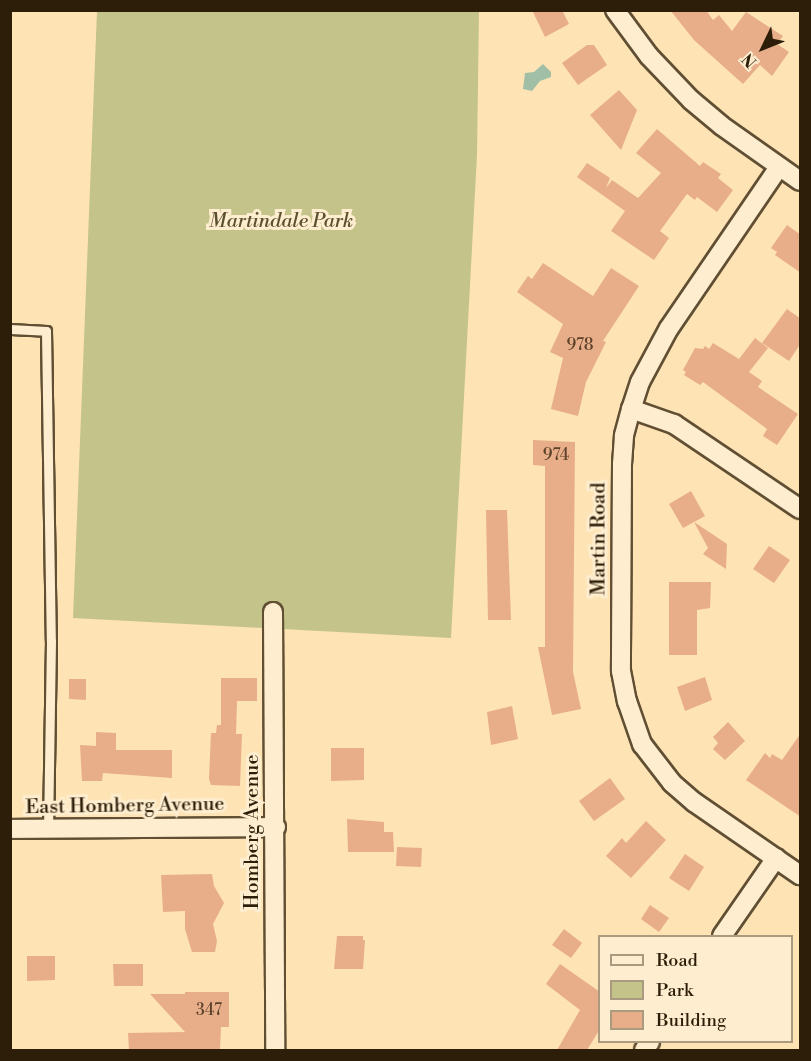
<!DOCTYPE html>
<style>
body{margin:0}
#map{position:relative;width:811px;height:1061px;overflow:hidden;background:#fee3b4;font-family:"Libre Bodoni",serif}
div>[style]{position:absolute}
.green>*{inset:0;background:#c4c38a}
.water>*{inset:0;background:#a1bfa7}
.building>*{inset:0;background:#e8ae8a}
.roads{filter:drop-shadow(2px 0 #614f34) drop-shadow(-2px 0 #614f34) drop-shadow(0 2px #614f34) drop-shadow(0 -2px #614f34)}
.service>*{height:9px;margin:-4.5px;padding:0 4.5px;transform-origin:4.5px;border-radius:4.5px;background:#feedce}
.minor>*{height:18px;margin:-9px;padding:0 9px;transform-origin:9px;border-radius:9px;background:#feedce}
span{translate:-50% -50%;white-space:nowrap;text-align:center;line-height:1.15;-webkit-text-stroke:6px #feedce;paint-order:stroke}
.number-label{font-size:16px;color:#5c422a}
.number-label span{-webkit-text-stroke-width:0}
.park-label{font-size:20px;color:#5a5030;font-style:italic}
.street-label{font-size:20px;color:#2d1e0a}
.frame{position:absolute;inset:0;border:12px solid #2d1e0a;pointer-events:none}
.legend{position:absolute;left:598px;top:935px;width:195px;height:108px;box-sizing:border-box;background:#feedce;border:2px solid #aa9a80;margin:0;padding:8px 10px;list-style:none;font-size:18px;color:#2d1e0a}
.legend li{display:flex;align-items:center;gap:12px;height:30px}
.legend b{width:30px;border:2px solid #aa9a80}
.north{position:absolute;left:733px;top:18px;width:60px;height:60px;-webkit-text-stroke:4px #feedce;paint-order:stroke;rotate:227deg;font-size:16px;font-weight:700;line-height:24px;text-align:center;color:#2d1e0a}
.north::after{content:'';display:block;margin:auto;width:21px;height:27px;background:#2d1e0a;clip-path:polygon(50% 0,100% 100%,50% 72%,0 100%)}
</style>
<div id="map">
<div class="green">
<div style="clip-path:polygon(97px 11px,479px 11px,477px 155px,451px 638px,73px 618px)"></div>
</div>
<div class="water">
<div style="clip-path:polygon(543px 64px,551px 72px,551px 77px,540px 81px,532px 91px,523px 89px,525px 73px,534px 72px)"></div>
</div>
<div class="building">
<div style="clip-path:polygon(532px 10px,562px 10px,569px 24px,545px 37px)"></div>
<div style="clip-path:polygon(670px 10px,706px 10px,713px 20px,719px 15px,732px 31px,746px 12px,783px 36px,777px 44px,789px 52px,772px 76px,760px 65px,743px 84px,694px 40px)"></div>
<div style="clip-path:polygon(587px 45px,594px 45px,607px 65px,578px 85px,562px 63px)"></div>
<div style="clip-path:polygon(619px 90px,637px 110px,621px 150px,590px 115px)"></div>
<div style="clip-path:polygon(657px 129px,700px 166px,703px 162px,721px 174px,718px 178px,733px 190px,717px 212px,697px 197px,695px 200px,687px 194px,660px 231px,669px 238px,654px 260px,611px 231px,625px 211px,577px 177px,587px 163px,610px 178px,606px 188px,612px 180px,638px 198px,661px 173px,636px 153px)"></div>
<div style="clip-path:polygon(787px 225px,801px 235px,801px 273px,775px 255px,777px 252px,771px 248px)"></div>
<div style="clip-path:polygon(543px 263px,593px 296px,611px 268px,639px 286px,603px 341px,606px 342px,586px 382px,578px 416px,551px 409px,563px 358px,550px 352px,563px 324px,517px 292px,528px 276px,532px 279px)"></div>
<div style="clip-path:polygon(787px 309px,801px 319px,801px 343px,789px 361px,762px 343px)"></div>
<div style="clip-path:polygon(755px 338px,768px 348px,749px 372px,762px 381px,758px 387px,798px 414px,777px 445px,763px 436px,767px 429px,703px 382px,700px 385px,684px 375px,686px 372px,683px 370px,695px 348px,703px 349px,705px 346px,709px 349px,713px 343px,739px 359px)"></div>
<div style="clip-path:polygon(533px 440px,575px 442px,573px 672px,581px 709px,552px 715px,538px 647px,545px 647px,545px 466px,533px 465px)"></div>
<div style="clip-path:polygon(691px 491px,705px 516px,683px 528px,669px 504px)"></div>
<div style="clip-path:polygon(486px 510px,507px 510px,511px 620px,488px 620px)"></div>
<div style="clip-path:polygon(694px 522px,727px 544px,726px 569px,703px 554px,708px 548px)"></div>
<div style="clip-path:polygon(769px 546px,790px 560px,774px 583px,753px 569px)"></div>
<div style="clip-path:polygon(669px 582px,711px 582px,710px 608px,697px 610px,697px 655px,669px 655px)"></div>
<div style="clip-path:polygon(705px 677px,712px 700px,685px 711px,677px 687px)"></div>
<div style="clip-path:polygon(221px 678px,257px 678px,257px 701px,237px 701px,236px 734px,242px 734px,240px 786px,211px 785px,209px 779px,211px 733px,216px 733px,217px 725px,221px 725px)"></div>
<div style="clip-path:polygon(69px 679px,86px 679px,86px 700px,69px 699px)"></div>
<div style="clip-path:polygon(512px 706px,518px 739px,491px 745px,487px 712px)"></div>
<div style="clip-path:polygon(728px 722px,745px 741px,725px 760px,713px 749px,718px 743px,713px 737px)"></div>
<div style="clip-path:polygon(96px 732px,116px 733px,116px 750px,172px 750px,172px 778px,103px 773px,102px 781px,82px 781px,80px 745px,96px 746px)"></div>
<div style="clip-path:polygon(801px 733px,801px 817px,746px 780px,765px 753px,770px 758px,772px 754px,782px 760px)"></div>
<div style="clip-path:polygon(331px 748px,364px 748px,364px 780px,331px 781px)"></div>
<div style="clip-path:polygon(610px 778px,625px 799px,594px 821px,579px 801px)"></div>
<div style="clip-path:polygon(347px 819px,384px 822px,384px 832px,393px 832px,394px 852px,348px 852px)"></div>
<div style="clip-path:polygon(646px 821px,666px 840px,631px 878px,606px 856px,622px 838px,626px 843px)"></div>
<div style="clip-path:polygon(397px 847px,422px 848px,421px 867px,396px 866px)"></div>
<div style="clip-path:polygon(685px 854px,704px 867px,689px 891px,669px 878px)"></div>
<div style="clip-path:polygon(212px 874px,214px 886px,224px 903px,213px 924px,217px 941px,215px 952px,192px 952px,185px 929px,185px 911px,163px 912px,161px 875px)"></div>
<div style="clip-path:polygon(650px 905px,669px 918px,659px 932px,641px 919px)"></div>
<div style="clip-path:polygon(564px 929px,582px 943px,571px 958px,552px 945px)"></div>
<div style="clip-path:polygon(337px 936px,363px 936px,363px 940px,365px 940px,363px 969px,334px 969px)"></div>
<div style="clip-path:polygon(27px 956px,55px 956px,55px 980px,27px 981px)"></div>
<div style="clip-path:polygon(113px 964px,143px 964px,143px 986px,114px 986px)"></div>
<div style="clip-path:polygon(560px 964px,600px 992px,600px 1029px,587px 1050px,557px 1050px,580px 1010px,546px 984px)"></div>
<div style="clip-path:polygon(185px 992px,229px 992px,229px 1027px,221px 1027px,220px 1050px,129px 1050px,128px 1033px,185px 1032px,150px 994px,185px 994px)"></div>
</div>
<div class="roads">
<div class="service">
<div style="left:10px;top:329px;width:36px;rotate:3deg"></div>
<div style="left:46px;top:331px;width:310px;rotate:89.1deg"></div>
<div style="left:51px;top:641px;width:188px;rotate:90.9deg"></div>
</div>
<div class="minor">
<div style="left:615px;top:10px;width:57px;rotate:53.5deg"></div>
<div style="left:649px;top:56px;width:61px;rotate:46.3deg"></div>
<div style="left:691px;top:100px;width:40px;rotate:40deg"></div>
<div style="left:722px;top:126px;width:95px;rotate:35.2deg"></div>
<div style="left:779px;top:167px;width:195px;rotate:124.3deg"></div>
<div style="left:669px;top:328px;width:61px;rotate:118.2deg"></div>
<div style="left:640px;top:382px;width:28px;rotate:108deg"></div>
<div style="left:631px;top:409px;width:28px;rotate:105deg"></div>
<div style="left:624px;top:436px;width:27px;rotate:94deg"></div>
<div style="left:622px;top:463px;width:208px;rotate:90.3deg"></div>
<div style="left:621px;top:671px;width:31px;rotate:79deg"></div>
<div style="left:627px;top:701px;width:46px;rotate:70.8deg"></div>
<div style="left:642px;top:744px;width:49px;rotate:52.4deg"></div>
<div style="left:672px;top:783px;width:29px;rotate:41deg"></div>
<div style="left:694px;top:802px;width:129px;rotate:34.6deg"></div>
<div style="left:631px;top:409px;width:46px;rotate:19.2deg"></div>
<div style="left:674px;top:424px;width:152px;rotate:34deg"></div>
<div style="left:273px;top:612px;width:438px;rotate:89.7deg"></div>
<div style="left:10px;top:829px;width:266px;rotate:-0.4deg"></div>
<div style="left:722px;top:936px;width:95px;rotate:-55.3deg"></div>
<div style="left:644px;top:1050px;width:10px;rotate:-53deg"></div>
</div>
</div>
<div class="number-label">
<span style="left:580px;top:345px">978</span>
<span style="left:556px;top:455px">974</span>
<span style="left:209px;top:1010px">347</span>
</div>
<div class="park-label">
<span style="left:281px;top:221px">Martindale Park</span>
</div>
<div class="street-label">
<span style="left:599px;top:539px;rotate:-90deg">Martin Road</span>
<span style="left:125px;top:806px;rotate:-1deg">East Homberg Avenue</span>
<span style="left:252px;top:832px;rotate:-90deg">Homberg Avenue</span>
</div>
<div class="frame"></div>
<ul class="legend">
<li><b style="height:8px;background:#feedce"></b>Road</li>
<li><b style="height:16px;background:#c4c38a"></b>Park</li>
<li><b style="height:16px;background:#e8ae8a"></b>Building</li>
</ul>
<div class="north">N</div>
</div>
